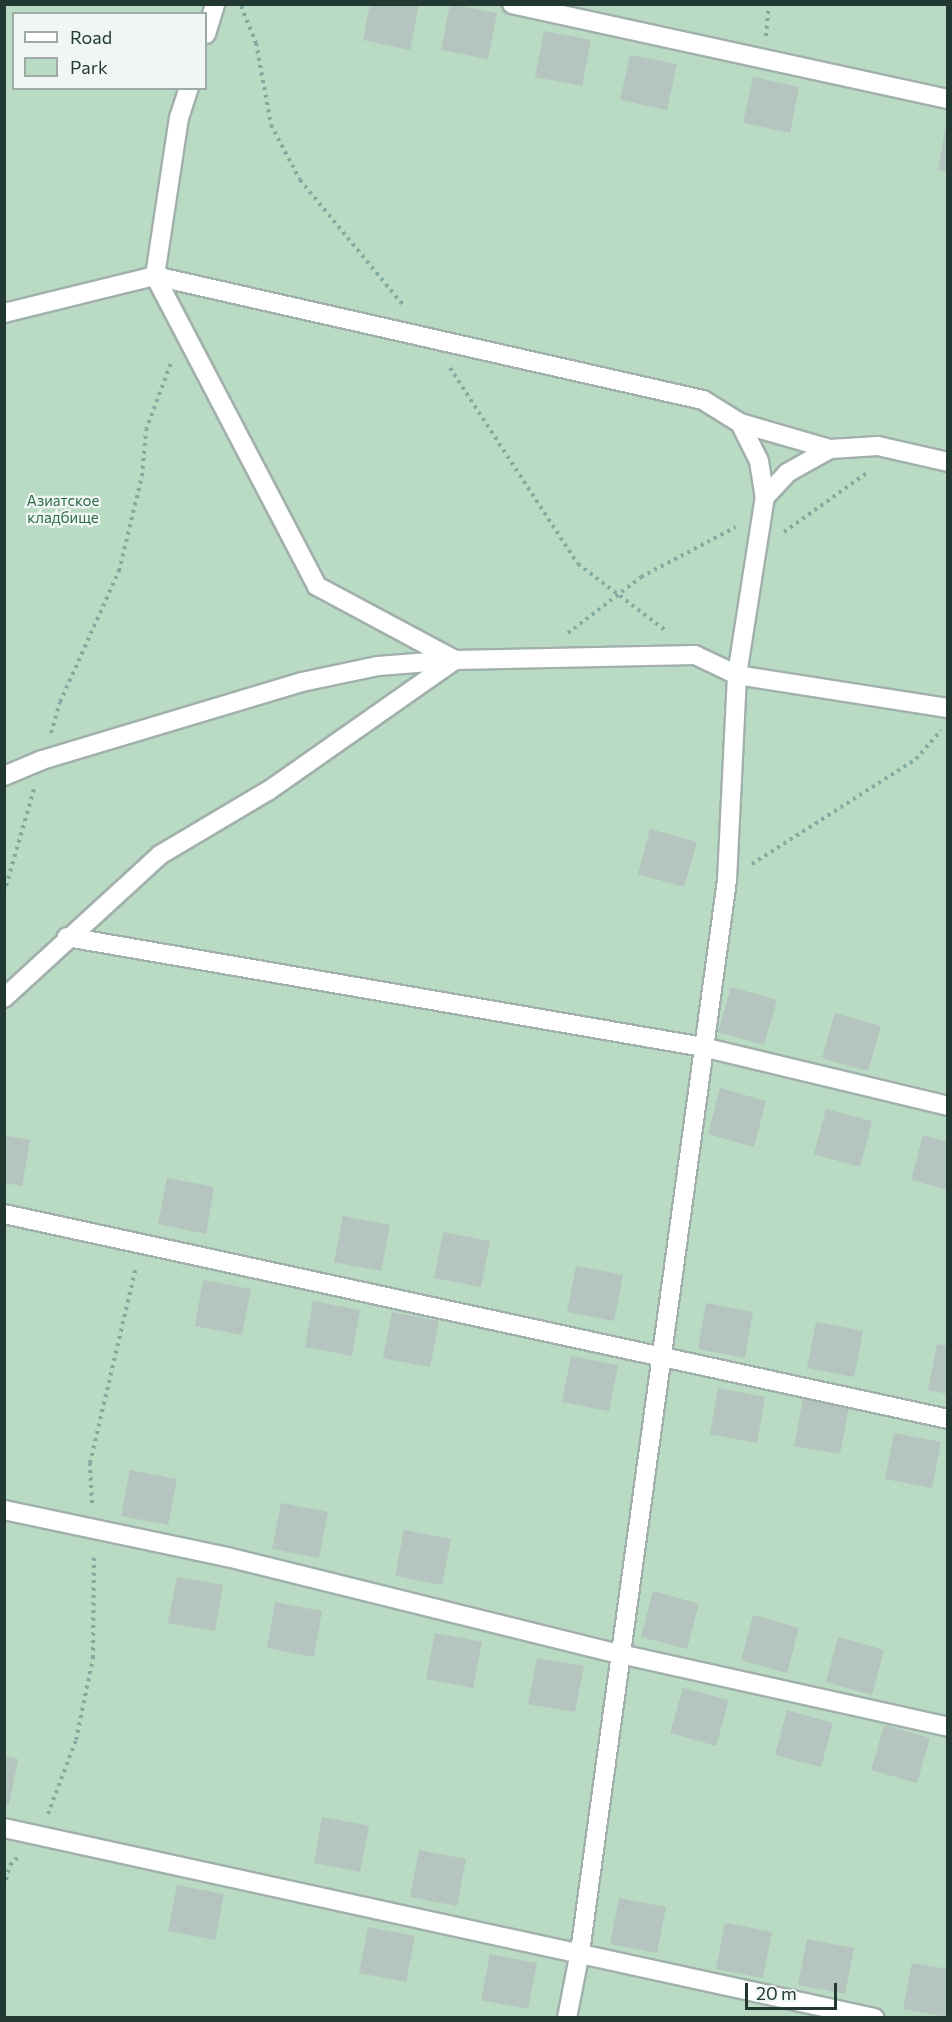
<!DOCTYPE html>
<meta charset="utf-8">
<style>
body{margin:0}
#map{position:relative;width:952px;height:2022px;overflow:hidden;background:#dfe9e5;font-family:Commissioner,sans-serif}
div>[style]{position:absolute}
.green>*{inset:0;background:#b9dac3}
.building>*{inset:0;background:#b5c4be}
.path>*{height:4px;margin-top:-2px;transform-origin:0;background:repeating-linear-gradient(90deg,#81aba0 0 3px,transparent 0 7.5px)}
.roads{filter:drop-shadow(2px 0 #a2b0ac) drop-shadow(-2px 0 #a2b0ac) drop-shadow(0 2px #a2b0ac) drop-shadow(0 -2px #a2b0ac)}
.street>*{height:18px;margin:-9px;padding:0 9px;transform-origin:9px;border-radius:9px;background:#fff}
span{translate:-50% -50%;white-space:nowrap;text-align:center;line-height:1.15;-webkit-text-stroke:4.5px #eff6f3;paint-order:stroke}
.park-label{font-size:15px;color:#2e6c49}
.frame{position:absolute;inset:0;border:6px solid #213833;pointer-events:none}
.legend{position:absolute;left:12px;top:12px;width:195px;height:78px;box-sizing:border-box;background:#eff6f3;border:2px solid #9daaa6;margin:0;padding:8px 10px;list-style:none;font-size:18px;color:#213833}
.legend li{display:flex;align-items:center;gap:12px;height:30px}
.legend b{width:30px;border:2px solid #9daaa6}
.scale{position:absolute;left:745px;top:1983px;width:92px;height:27px;box-sizing:border-box;border:3px solid #213833;border-top:0;padding-left:8px;font-size:18px;line-height:21px;white-space:nowrap;color:#213833;-webkit-text-stroke:4px #eff6f3;paint-order:stroke}
</style>
<div id="map">
<div class="green">
<div style="clip-path:polygon(evenodd,5px 5px,947px 5px,947px 2017px,5px 2017px,5px 5px,14px 14px,206px 14px,206px 88px,14px 88px,14px 14px)"></div>
</div>
<div class="building">
<div style="clip-path:polygon(370px 4px,419px 4px,410px 50px,363px 40px)"></div>
<div style="clip-path:polygon(450px 4px,497px 13px,488px 59px,441px 50px)"></div>
<div style="clip-path:polygon(544px 31px,591px 40px,582px 86px,535px 77px)"></div>
<div style="clip-path:polygon(630px 55px,677px 64px,667px 110px,620px 100px)"></div>
<div style="clip-path:polygon(753px 77px,799px 87px,790px 133px,743px 123px)"></div>
<div style="clip-path:polygon(946px 126px,948px 127px,948px 172px,938px 170px)"></div>
<div style="clip-path:polygon(650px 829px,697px 842px,684px 887px,638px 874px)"></div>
<div style="clip-path:polygon(731px 987px,777px 1000px,764px 1045px,718px 1032px)"></div>
<div style="clip-path:polygon(835px 1013px,881px 1026px,868px 1071px,822px 1058px)"></div>
<div style="clip-path:polygon(720px 1088px,766px 1101px,754px 1147px,708px 1134px)"></div>
<div style="clip-path:polygon(826px 1109px,872px 1121px,860px 1167px,814px 1154px)"></div>
<div style="clip-path:polygon(4px 1135px,30px 1140px,22px 1186px,4px 1183px)"></div>
<div style="clip-path:polygon(923px 1135px,948px 1142px,948px 1190px,911px 1180px)"></div>
<div style="clip-path:polygon(167px 1178px,214px 1187px,206px 1234px,158px 1224px)"></div>
<div style="clip-path:polygon(343px 1216px,390px 1225px,381px 1271px,334px 1262px)"></div>
<div style="clip-path:polygon(443px 1232px,490px 1241px,481px 1287px,434px 1278px)"></div>
<div style="clip-path:polygon(576px 1266px,623px 1275px,614px 1321px,567px 1312px)"></div>
<div style="clip-path:polygon(203px 1280px,251px 1289px,242px 1335px,195px 1326px)"></div>
<div style="clip-path:polygon(313px 1301px,360px 1310px,352px 1356px,305px 1347px)"></div>
<div style="clip-path:polygon(706px 1303px,753px 1312px,745px 1358px,698px 1349px)"></div>
<div style="clip-path:polygon(392px 1312px,439px 1321px,430px 1367px,383px 1358px)"></div>
<div style="clip-path:polygon(816px 1322px,863px 1331px,854px 1377px,807px 1368px)"></div>
<div style="clip-path:polygon(937px 1344px,948px 1346px,948px 1394px,928px 1390px)"></div>
<div style="clip-path:polygon(571px 1356px,618px 1365px,609px 1411px,562px 1402px)"></div>
<div style="clip-path:polygon(718px 1388px,765px 1397px,757px 1443px,710px 1434px)"></div>
<div style="clip-path:polygon(803px 1399px,849px 1408px,840px 1454px,794px 1446px)"></div>
<div style="clip-path:polygon(894px 1433px,941px 1442px,932px 1488px,885px 1479px)"></div>
<div style="clip-path:polygon(130px 1470px,177px 1479px,168px 1525px,121px 1516px)"></div>
<div style="clip-path:polygon(281px 1503px,328px 1512px,319px 1558px,272px 1549px)"></div>
<div style="clip-path:polygon(404px 1530px,451px 1539px,442px 1585px,395px 1576px)"></div>
<div style="clip-path:polygon(177px 1577px,223px 1585px,215px 1631px,168px 1623px)"></div>
<div style="clip-path:polygon(653px 1591px,699px 1604px,687px 1649px,641px 1637px)"></div>
<div style="clip-path:polygon(275px 1602px,322px 1611px,314px 1657px,267px 1648px)"></div>
<div style="clip-path:polygon(753px 1615px,799px 1628px,787px 1673px,741px 1660px)"></div>
<div style="clip-path:polygon(435px 1633px,482px 1642px,473px 1688px,426px 1679px)"></div>
<div style="clip-path:polygon(838px 1637px,884px 1650px,872px 1695px,826px 1682px)"></div>
<div style="clip-path:polygon(537px 1658px,584px 1666px,575px 1712px,528px 1704px)"></div>
<div style="clip-path:polygon(683px 1688px,729px 1700px,716px 1746px,670px 1733px)"></div>
<div style="clip-path:polygon(787px 1710px,833px 1723px,821px 1767px,775px 1755px)"></div>
<div style="clip-path:polygon(884px 1725px,930px 1738px,917px 1783px,871px 1770px)"></div>
<div style="clip-path:polygon(4px 1756px,18px 1759px,9px 1805px,4px 1804px)"></div>
<div style="clip-path:polygon(322px 1817px,369px 1826px,360px 1872px,314px 1863px)"></div>
<div style="clip-path:polygon(419px 1850px,466px 1859px,457px 1906px,410px 1897px)"></div>
<div style="clip-path:polygon(177px 1885px,224px 1894px,215px 1940px,168px 1931px)"></div>
<div style="clip-path:polygon(619px 1898px,666px 1907px,657px 1953px,610px 1944px)"></div>
<div style="clip-path:polygon(725px 1923px,772px 1932px,763px 1978px,716px 1969px)"></div>
<div style="clip-path:polygon(368px 1927px,415px 1936px,406px 1982px,359px 1973px)"></div>
<div style="clip-path:polygon(807px 1939px,854px 1948px,845px 1994px,798px 1985px)"></div>
<div style="clip-path:polygon(490px 1954px,537px 1963px,528px 2009px,481px 2000px)"></div>
<div style="clip-path:polygon(912px 1963px,948px 1969px,948px 2017px,903px 2009px)"></div>
</div>
<div class="path">
<div style="left:241px;top:6px;width:40px;rotate:68deg"></div>
<div style="left:256px;top:43px;width:83px;rotate:79.6deg"></div>
<div style="left:271px;top:125px;width:62px;rotate:62.2deg"></div>
<div style="left:300px;top:180px;width:163px;rotate:50.5deg"></div>
<div style="left:766px;top:36px;width:32px;rotate:-85deg"></div>
<div style="left:450px;top:368px;width:234px;rotate:56.9deg"></div>
<div style="left:578px;top:564px;width:109px;rotate:37.2deg"></div>
<div style="left:784px;top:532px;width:103px;rotate:-35.5deg"></div>
<div style="left:568px;top:633px;width:92px;rotate:-37.5deg"></div>
<div style="left:641px;top:577px;width:107px;rotate:-27.8deg"></div>
<div style="left:51px;top:733px;width:32px;rotate:-74deg"></div>
<div style="left:60px;top:702px;width:144px;rotate:-65.8deg"></div>
<div style="left:119px;top:571px;width:98px;rotate:-76.4deg"></div>
<div style="left:142px;top:476px;width:46px;rotate:-85deg"></div>
<div style="left:146px;top:430px;width:75px;rotate:-69.6deg"></div>
<div style="left:752px;top:864px;width:195px;rotate:-32.6deg"></div>
<div style="left:916px;top:759px;width:38px;rotate:-49deg"></div>
<div style="left:4px;top:893px;width:108px;rotate:-73.9deg"></div>
<div style="left:92px;top:1503px;width:40px;rotate:-92.9deg"></div>
<div style="left:90px;top:1463px;width:201px;rotate:-76.8deg"></div>
<div style="left:48px;top:1814px;width:79px;rotate:-69.3deg"></div>
<div style="left:76px;top:1740px;width:84px;rotate:-78.3deg"></div>
<div style="left:93px;top:1658px;width:105px;rotate:-89.5deg"></div>
<div style="left:4px;top:1887px;width:23px;rotate:-75deg"></div>
<div style="left:10px;top:1865px;width:13px;rotate:-45deg"></div>
</div>
<div class="roads">
<div class="street">
<div style="left:512px;top:4px;width:446px;rotate:12.3deg"></div>
<div style="left:206px;top:34px;width:31px;rotate:-73deg"></div>
<div style="left:4px;top:313px;width:155px;rotate:-13.8deg"></div>
<div style="left:155px;top:276px;width:562px;rotate:12.75deg"></div>
<div style="left:703px;top:400px;width:44px;rotate:31.9deg"></div>
<div style="left:740px;top:423px;width:94px;rotate:16.1deg"></div>
<div style="left:740px;top:423px;width:42px;rotate:63.4deg"></div>
<div style="left:759px;top:461px;width:36px;rotate:81deg"></div>
<div style="left:4px;top:776px;width:41px;rotate:-22.8deg"></div>
<div style="left:42px;top:760px;width:271px;rotate:-16.7deg"></div>
<div style="left:302px;top:682px;width:78px;rotate:-11.9deg"></div>
<div style="left:378px;top:666px;width:77px;rotate:-4.5deg"></div>
<div style="left:455px;top:660px;width:240px;rotate:-1.2deg"></div>
<div style="left:695px;top:655px;width:47px;rotate:25.5deg"></div>
<div style="left:737px;top:675px;width:214px;rotate:8.9deg"></div>
<div style="left:67px;top:937px;width:645px;rotate:9.81deg"></div>
<div style="left:703px;top:1047px;width:252px;rotate:13.5deg"></div>
<div style="left:4px;top:998px;width:212px;rotate:-42.5deg"></div>
<div style="left:160px;top:855px;width:126px;rotate:-30.7deg"></div>
<div style="left:268px;top:791px;width:228px;rotate:-35deg"></div>
<div style="left:455px;top:660px;width:157px;rotate:-151.8deg"></div>
<div style="left:317px;top:586px;width:350px;rotate:-117.6deg"></div>
<div style="left:155px;top:276px;width:160px;rotate:-81.4deg"></div>
<div style="left:179px;top:118px;width:32px;rotate:-72deg"></div>
<div style="left:4px;top:1214px;width:966px;rotate:12.25deg"></div>
<div style="left:4px;top:1510px;width:228px;rotate:11.9deg"></div>
<div style="left:227px;top:1557px;width:405px;rotate:13.9deg"></div>
<div style="left:620px;top:1654px;width:336px;rotate:12.5deg"></div>
<div style="left:4px;top:1828px;width:891px;rotate:12.32deg"></div>
<div style="left:567px;top:2018px;width:67px;rotate:-78.9deg"></div>
<div style="left:580px;top:1952px;width:1082px;rotate:-82.19deg"></div>
<div style="left:727px;top:880px;width:205px;rotate:-87.2deg"></div>
<div style="left:737px;top:675px;width:180px;rotate:-81.1deg"></div>
<div style="left:765px;top:497px;width:33px;rotate:-47deg"></div>
<div style="left:787px;top:473px;width:49px;rotate:-29.2deg"></div>
<div style="left:830px;top:449px;width:48px;rotate:-3.6deg"></div>
<div style="left:878px;top:446px;width:72px;rotate:12.9deg"></div>
</div>
</div>
<div class="park-label">
<span style="left:63px;top:509px">Азиатское<br>кладбище</span>
</div>
<div class="frame"></div>
<ul class="legend">
<li><b style="height:8px;background:#fff"></b>Road</li>
<li><b style="height:16px;background:#b9dac3"></b>Park</li>
</ul>
<div class="scale">20 m</div>
</div>
